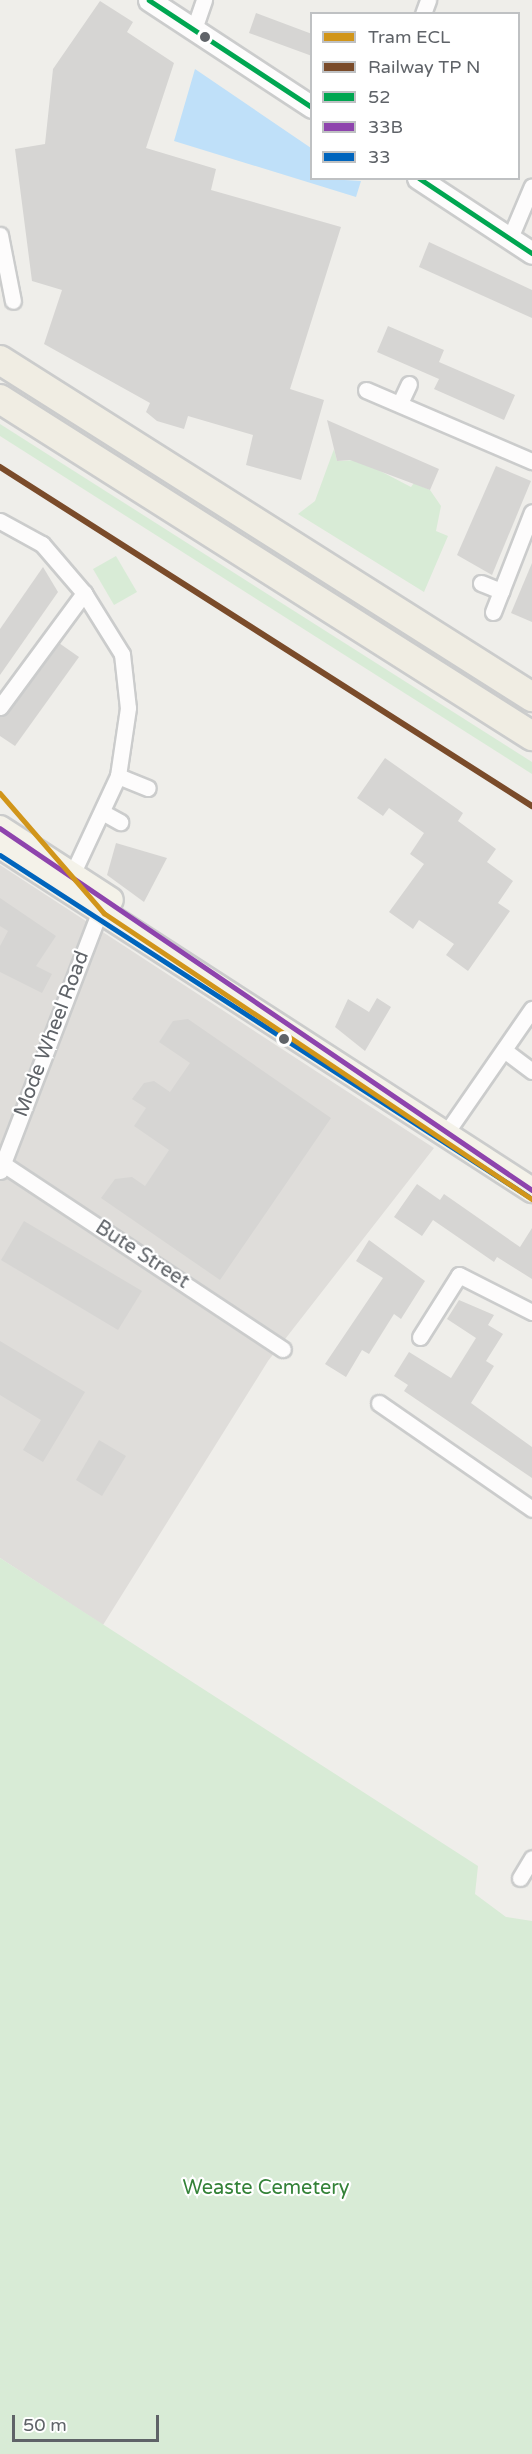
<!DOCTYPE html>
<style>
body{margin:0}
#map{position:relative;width:532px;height:2454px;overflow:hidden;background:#efeeea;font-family:"Varela Round",sans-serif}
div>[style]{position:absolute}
.industrial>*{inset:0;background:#dfddda}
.green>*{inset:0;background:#d8ebd6}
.water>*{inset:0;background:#bfe0f9}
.building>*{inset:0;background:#d6d5d3}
.roads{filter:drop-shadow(2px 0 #cbcccc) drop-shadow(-2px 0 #cbcccc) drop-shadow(0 2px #cbcccc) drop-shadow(0 -2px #cbcccc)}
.street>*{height:15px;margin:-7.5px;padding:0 7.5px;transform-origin:7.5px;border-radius:7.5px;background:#fdfcfc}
.secondary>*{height:21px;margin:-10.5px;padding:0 10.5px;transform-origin:10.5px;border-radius:10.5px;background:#fdfcfc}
.primary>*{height:24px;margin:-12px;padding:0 12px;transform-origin:12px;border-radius:12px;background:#f4f2e9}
.highway>*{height:28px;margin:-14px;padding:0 14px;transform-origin:14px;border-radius:14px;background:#f0ede3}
.bus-1>*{height:4.5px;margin:-2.25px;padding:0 2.25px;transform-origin:2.25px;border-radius:2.25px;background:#00a651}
.bus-2>*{height:4.5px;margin:-2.25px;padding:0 2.25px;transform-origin:2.25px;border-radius:2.25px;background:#8e44ad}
.bus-3>*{height:4.5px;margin:-2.25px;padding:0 2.25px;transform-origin:2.25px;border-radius:2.25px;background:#0065bd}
.rail-1>*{height:6px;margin:-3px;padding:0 3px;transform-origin:3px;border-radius:3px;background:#7a4b2a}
.tram-1>*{height:4.5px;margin:-2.25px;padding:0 2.25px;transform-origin:2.25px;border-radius:2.25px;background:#d1951a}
.dots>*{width:16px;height:16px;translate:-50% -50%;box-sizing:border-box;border:3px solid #fff;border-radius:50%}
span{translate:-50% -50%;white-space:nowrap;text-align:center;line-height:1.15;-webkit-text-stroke:4.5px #fff;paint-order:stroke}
.street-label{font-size:20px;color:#5f6368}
.park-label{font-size:20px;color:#348238}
.legend{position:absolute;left:310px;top:12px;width:210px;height:168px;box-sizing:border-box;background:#fff;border:2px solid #bfc1c3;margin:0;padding:8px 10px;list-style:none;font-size:18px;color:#5f6368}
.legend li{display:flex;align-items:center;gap:12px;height:30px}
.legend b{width:30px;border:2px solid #bfc1c3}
.scale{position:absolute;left:12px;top:2415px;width:147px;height:27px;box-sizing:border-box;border:3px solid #5f6368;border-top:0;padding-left:8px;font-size:18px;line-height:21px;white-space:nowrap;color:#5f6368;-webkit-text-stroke:4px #fff;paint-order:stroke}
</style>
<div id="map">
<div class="industrial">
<div style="clip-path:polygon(0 865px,434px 1148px,268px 1361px,103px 1625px,0 1558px)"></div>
</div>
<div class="green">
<div style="clip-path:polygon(0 424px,532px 762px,532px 774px,0 436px)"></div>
<div style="clip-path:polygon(334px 449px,337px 461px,359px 460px,411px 487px,414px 483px,430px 490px,441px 506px,436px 531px,448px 536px,424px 592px,298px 514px,315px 501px)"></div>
<div style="clip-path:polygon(116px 556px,137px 592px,114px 605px,93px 569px)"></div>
<div style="clip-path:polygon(0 1558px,478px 1866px,475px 1894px,506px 1917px,532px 1921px,532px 2454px,0 2454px)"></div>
</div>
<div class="water">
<div style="clip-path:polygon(195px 69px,311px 148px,312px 178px,361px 181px,356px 197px,174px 141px)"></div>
</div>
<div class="building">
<div style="clip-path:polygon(100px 1px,133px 22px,127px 32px,174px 63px,146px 148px,216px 169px,211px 190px,341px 227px,290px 389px,324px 400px,301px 480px,246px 465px,253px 435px,188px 416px,184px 429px,157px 421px,146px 412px,150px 403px,44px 344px,62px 290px,32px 281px,15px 149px,45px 144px,53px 69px)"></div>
<div style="clip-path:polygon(256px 13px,312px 34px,312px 56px,249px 33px)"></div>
<div style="clip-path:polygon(429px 242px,532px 290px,532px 318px,419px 267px)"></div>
<div style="clip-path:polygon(388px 326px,444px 350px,439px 362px,515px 395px,504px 420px,434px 389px,439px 379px,377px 352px)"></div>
<div style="clip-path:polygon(327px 420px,439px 469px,430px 490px,350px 460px,337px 461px)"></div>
<div style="clip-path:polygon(496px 466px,531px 481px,492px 575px,457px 555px)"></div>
<div style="clip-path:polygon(532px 563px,532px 622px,511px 613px)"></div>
<div style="clip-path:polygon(43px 567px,58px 592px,0 675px,0 629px)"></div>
<div style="clip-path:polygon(59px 643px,79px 657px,15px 746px,0 736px,0 717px)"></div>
<div style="clip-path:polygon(385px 758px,463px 813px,458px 821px,496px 849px,487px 862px,513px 881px,498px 903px,510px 911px,468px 971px,446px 955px,454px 944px,419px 920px,413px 929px,389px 912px,424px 864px,410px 854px,424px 833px,389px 808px,383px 816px,357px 798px)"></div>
<div style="clip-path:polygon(116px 843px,167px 858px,144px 902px,107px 875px)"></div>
<div style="clip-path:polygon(0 898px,56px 936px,36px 966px,52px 974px,42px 993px,0 972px,0 946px,8px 931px,0 926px)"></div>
<div style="clip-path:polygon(377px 998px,391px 1007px,365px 1051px,335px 1027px,348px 999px,369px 1012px)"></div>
<div style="clip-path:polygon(188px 1019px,331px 1118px,220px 1280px,101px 1198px,115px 1179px,132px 1177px,145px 1186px,169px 1150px,134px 1126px,146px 1108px,132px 1099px,144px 1083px,154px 1081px,170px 1092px,190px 1063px,159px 1042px,173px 1021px)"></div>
<div style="clip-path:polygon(417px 1184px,440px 1200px,444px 1194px,520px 1247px,532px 1228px,532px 1279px,497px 1257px,494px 1262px,433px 1220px,422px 1236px,394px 1217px)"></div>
<div style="clip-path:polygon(24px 1221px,142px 1291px,118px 1330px,1px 1260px)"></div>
<div style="clip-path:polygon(369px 1240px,425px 1281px,401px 1319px,394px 1314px,369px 1354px,362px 1350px,346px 1377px,325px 1364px,383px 1278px,356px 1261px)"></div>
<div style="clip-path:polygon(459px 1300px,494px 1315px,488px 1325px,503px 1334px,486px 1361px,494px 1366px,471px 1403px,532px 1447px,532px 1478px,404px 1391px,408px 1385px,394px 1376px,409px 1352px,451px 1378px,476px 1338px,447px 1319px)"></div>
<div style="clip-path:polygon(0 1341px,85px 1392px,43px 1462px,23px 1450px,41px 1420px,0 1395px)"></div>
<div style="clip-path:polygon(99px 1440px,126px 1456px,102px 1496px,76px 1480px)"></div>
</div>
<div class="roads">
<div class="street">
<div style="left:423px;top:14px;width:15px;rotate:-70deg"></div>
<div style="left:194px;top:29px;width:31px;rotate:-71deg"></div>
<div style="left:0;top:235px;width:67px;rotate:78.9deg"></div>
<div style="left:510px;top:238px;width:56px;rotate:-67.1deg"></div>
<div style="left:366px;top:390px;width:181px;rotate:23.2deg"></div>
<div style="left:400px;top:403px;width:21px;rotate:-65deg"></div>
<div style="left:0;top:521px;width:48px;rotate:28.7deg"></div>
<div style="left:42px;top:544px;width:65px;rotate:49.4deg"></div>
<div style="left:84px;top:593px;width:72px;rotate:58.1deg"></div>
<div style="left:122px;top:654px;width:54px;rotate:83.7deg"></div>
<div style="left:128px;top:708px;width:69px;rotate:98.4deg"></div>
<div style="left:118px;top:776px;width:116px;rotate:115deg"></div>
<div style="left:481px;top:583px;width:22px;rotate:22deg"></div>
<div style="left:493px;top:612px;width:107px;rotate:-68.7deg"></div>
<div style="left:0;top:707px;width:142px;rotate:-53.6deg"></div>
<div style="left:118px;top:776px;width:32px;rotate:22deg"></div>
<div style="left:102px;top:812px;width:21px;rotate:29deg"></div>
<div style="left:504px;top:1050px;width:35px;rotate:37deg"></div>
<div style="left:446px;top:1133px;width:151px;rotate:-55.3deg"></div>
<div style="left:0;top:1162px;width:339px;rotate:33.5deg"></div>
<div style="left:0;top:1171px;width:285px;rotate:-69deg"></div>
<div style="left:420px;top:1337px;width:73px;rotate:-57.8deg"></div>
<div style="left:459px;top:1275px;width:82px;rotate:26.9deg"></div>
<div style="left:379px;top:1403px;width:186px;rotate:34.7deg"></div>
<div style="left:520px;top:1878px;width:23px;rotate:-59deg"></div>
</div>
<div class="secondary">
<div style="left:149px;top:0;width:195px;rotate:33.3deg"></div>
<div style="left:418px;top:178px;width:136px;rotate:33.3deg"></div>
</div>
<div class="primary">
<div style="left:0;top:828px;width:132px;rotate:33deg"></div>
<div style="left:0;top:846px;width:634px;rotate:32.89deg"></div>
</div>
<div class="highway">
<div style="left:0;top:360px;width:630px;rotate:32.35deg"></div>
<div style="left:0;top:399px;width:630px;rotate:32.35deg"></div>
</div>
</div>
<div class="bus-1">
<div style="left:149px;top:0;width:195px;rotate:33.3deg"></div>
<div style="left:419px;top:178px;width:136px;rotate:33.6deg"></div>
</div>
<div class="bus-2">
<div style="left:0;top:828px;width:643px;rotate:34.23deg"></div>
</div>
<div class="bus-3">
<div style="left:0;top:855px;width:629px;rotate:32.86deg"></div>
</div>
<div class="rail-1">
<div style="left:0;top:467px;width:631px;rotate:32.51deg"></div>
</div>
<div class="tram-1">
<div style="left:0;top:793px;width:159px;rotate:49.1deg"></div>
<div style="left:104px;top:913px;width:515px;rotate:33.75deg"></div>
</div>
<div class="dots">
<div style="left:205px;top:37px;background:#5f6368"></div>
<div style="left:284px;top:1039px;background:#5f6368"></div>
</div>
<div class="street-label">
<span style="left:52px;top:1034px;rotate:-69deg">Mode Wheel Road</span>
<span style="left:142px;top:1255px;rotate:33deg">Bute Street</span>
</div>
<div class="park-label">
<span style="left:266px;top:2188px">Weaste Cemetery</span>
</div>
<ul class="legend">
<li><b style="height:8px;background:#d1951a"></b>Tram ECL</li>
<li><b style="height:8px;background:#7a4b2a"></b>Railway TP N</li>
<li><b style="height:8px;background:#00a651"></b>52</li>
<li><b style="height:8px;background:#8e44ad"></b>33B</li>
<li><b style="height:8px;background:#0065bd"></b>33</li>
</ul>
<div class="scale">50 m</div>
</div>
